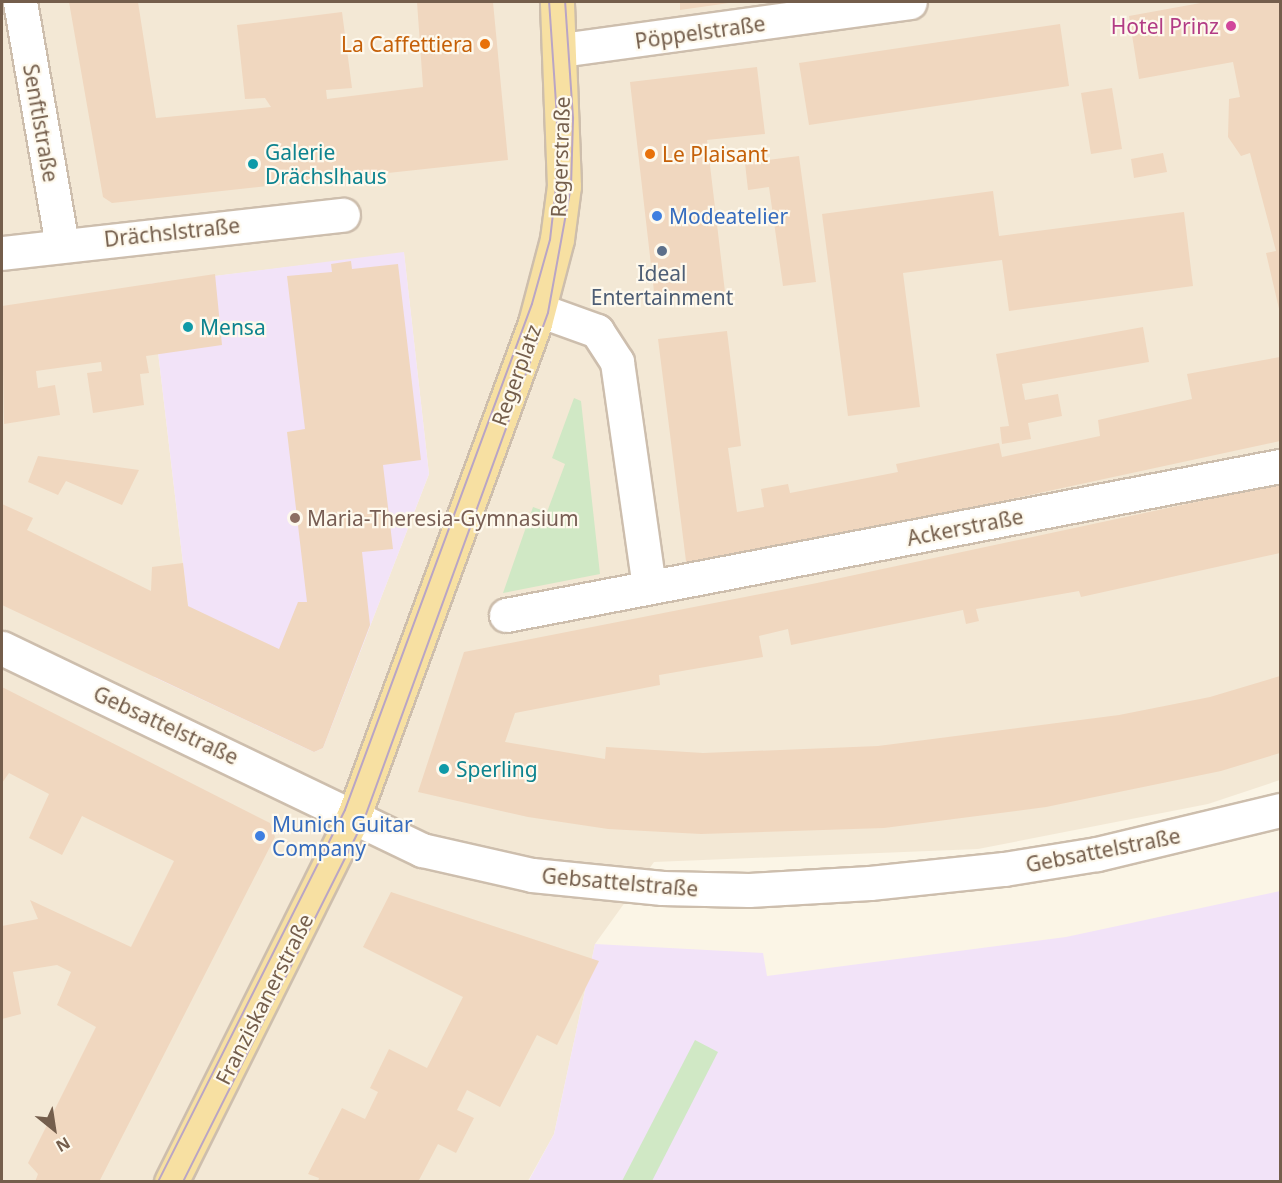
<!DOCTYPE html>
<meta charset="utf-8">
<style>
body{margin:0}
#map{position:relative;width:1282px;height:1183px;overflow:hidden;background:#fbf5e6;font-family:"Noto Sans",sans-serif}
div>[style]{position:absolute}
.residential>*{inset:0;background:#f3e8d5}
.education>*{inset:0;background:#f2e3f8}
.green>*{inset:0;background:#d0e8c5}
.building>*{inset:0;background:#f0d7bf}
.roads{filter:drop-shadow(2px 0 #cdbead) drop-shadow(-2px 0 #cdbead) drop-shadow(0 2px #cdbead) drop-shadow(0 -2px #cdbead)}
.minor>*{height:33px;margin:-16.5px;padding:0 16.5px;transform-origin:16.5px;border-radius:16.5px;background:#fff}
.major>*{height:33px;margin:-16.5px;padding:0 16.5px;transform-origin:16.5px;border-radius:16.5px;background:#f7e0a2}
.tram>*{height:1.5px;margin:-0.75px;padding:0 0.75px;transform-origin:0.75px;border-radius:0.75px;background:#b9a5c5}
.dots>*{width:16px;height:16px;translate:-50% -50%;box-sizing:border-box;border:3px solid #fef9ed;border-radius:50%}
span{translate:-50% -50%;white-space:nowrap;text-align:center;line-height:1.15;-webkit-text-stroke:4.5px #fef9ed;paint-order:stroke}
.hotel-label{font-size:21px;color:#b23c85}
.right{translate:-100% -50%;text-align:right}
.street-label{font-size:21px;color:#745e4c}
.food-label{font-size:21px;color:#c56008}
.left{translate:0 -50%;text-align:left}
.culture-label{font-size:21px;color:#0d838f}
.shop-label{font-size:21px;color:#366cbe}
.service-label{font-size:21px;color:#4e5e75}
.education-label{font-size:21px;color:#785e54}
.frame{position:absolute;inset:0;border:3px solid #745e4c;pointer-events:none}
.north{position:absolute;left:24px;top:1099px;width:60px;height:60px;-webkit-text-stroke:4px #fef9ed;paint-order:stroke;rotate:150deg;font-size:16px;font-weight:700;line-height:24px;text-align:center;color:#745e4c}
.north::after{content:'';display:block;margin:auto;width:21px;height:27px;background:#745e4c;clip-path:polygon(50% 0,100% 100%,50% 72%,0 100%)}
</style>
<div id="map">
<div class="residential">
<div style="clip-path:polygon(evenodd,2px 2px,1280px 2px,1280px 780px,1208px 804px,978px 849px,654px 862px,595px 944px,554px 1134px,528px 1181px,2px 1182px,2px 2px,404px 253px,429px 474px,323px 748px,314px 752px,154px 677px,188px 606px,150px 284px,404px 253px)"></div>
</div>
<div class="education">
<div style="clip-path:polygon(404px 252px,429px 474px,323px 748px,314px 752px,154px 677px,188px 606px,150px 284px)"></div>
<div style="clip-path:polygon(1280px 891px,1280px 1181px,528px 1182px,554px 1134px,595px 944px,763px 953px,767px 976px,1066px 937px)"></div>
</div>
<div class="green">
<div style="clip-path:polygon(574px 398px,581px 401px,600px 574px,503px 593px,533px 507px,547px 512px,565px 464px,552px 458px)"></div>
<div style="clip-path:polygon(695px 1040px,718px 1052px,652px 1181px,622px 1181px)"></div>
</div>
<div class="building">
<div style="clip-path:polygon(69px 2px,138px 2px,156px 118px,271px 107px,265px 98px,245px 99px,237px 25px,342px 12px,352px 88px,326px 90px,327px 99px,423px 87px,417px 2px,493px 2px,508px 160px,112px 203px,103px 197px)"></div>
<div style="clip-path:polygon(680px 2px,729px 2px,729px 3px,680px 10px)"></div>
<div style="clip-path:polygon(1206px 2px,1280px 2px,1280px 313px,1266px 253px,1276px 251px,1250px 153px,1241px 156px,1228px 137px,1229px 99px,1240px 97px,1233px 62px,1139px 79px,1129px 16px)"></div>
<div style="clip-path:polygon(1060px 24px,1069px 86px,809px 125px,799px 63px)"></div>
<div style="clip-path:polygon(757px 67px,765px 134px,707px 140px,725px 292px,655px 300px,630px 82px)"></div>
<div style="clip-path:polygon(1112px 88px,1122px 149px,1091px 154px,1081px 93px)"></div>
<div style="clip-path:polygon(1163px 153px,1167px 172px,1134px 178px,1131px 159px)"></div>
<div style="clip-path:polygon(799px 156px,816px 282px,783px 286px,769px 187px,748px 190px,745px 163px)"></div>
<div style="clip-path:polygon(993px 191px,999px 236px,1184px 212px,1193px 286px,1009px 311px,1002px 260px,903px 273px,920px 407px,848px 416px,822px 214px)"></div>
<div style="clip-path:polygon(351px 261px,352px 269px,398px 264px,421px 460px,383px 465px,393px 549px,362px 552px,370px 625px,323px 748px,314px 752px,2px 605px,2px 504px,33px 518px,27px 530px,151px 591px,152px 567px,183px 563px,188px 606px,279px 649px,298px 602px,307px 602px,287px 432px,305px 429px,287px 276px,332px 272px,331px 264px)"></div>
<div style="clip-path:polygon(215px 274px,222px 345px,146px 356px,149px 373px,140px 374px,144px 405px,93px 413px,87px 373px,102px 371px,101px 362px,36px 371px,38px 388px,55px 385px,60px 415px,4px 424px,2px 306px)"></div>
<div style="clip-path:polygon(1143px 327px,1149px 362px,1022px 384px,1025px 400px,1058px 394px,1062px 416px,1028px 423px,1031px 439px,1002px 444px,1000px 427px,1009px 426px,996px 354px)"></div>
<div style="clip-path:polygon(727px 331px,741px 446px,728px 448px,737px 512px,764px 507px,761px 489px,788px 484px,790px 493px,898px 472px,896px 464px,999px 443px,1002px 457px,1100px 436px,1098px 420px,1192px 399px,1187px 374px,1280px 357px,1280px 441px,687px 569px,658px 339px)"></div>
<div style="clip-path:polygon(38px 456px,139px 470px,122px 505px,66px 481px,58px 495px,28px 482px)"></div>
<div style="clip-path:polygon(1280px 484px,1280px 553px,1081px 597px,1079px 591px,976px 609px,979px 621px,966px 624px,963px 610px,791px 645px,788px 629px,759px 636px,763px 657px,659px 675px,660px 685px,515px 713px,505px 742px,605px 759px,606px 747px,703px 753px,878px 746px,1119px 715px,1210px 697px,1280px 676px,1280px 753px,1221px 771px,1046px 807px,884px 828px,701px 834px,608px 829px,528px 817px,418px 792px,464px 652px,817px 583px)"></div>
<div style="clip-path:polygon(2px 687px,270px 823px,275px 837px,99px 1182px,35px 1182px,38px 1174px,28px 1163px,96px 1027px,57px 1005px,71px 972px,57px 965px,13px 972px,21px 1014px,2px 1019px,2px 926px,38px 919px,30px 900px,131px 947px,174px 861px,82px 816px,62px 855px,29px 838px,49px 794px,9px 773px,2px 783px)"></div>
<div style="clip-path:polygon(391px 892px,599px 961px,557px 1045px,537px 1035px,500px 1107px,467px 1090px,457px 1110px,474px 1118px,456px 1153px,438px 1144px,418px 1182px,318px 1182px,319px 1178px,308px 1174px,342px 1108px,365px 1119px,378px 1092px,370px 1088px,389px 1049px,427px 1068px,463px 997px,363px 947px)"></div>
</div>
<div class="roads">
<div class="minor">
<div style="left:20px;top:2px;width:246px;rotate:80.2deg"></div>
<div style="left:561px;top:50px;width:352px;rotate:-7.8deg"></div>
<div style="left:2px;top:253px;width:343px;rotate:-6.4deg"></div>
<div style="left:539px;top:310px;width:62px;rotate:19.9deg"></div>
<div style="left:597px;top:331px;width:37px;rotate:57deg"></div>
<div style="left:617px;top:362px;width:227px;rotate:81.9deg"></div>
<div style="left:506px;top:615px;width:788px;rotate:-10.9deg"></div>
<div style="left:2px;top:648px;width:466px;rotate:25.7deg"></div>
<div style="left:422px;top:850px;width:113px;rotate:12.8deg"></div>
<div style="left:532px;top:875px;width:131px;rotate:5.7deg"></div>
<div style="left:662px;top:888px;width:87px;rotate:1.3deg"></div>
<div style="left:749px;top:890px;width:121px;rotate:-3.3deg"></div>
<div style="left:870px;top:883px;width:135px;rotate:-6deg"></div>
<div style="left:1004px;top:869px;width:94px;rotate:-9.2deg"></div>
<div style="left:1097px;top:854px;width:188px;rotate:-13.5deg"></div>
</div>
<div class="major">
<div style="left:171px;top:1182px;width:410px;rotate:-63.5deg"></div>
<div style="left:354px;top:815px;width:524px;rotate:-69.8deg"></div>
<div style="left:535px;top:323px;width:87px;rotate:-75.3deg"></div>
<div style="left:557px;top:239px;width:53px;rotate:-82.5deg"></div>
<div style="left:564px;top:186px;width:184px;rotate:-92.2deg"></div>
</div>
</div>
<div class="tram">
<div style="left:158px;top:1182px;width:416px;rotate:-63.3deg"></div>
<div style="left:345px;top:810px;width:539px;rotate:-69.72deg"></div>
<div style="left:532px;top:304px;width:66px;rotate:-74.3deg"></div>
<div style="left:550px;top:240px;width:53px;rotate:-83.5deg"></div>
<div style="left:556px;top:187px;width:69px;rotate:-89.2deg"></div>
<div style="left:557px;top:118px;width:116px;rotate:-93.9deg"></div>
<div style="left:183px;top:1182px;width:405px;rotate:-63.4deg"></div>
<div style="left:364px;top:820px;width:539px;rotate:-70.05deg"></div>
<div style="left:548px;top:313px;width:128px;rotate:-79.7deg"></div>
<div style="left:571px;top:187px;width:69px;rotate:-88.3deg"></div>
<div style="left:573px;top:118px;width:116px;rotate:-93.9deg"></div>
</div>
<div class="dots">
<div style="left:1231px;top:26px;background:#d1479c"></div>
<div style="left:485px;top:44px;background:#e8710a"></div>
<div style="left:650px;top:154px;background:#e8710a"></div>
<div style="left:253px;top:164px;background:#0f9aa8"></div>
<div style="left:657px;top:216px;background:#3f7fe0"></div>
<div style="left:662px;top:251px;background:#5c6f8a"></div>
<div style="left:188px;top:327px;background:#0f9aa8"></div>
<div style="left:295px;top:518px;background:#8d6e63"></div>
<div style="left:444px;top:769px;background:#0f9aa8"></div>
<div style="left:260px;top:836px;background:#3f7fe0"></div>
</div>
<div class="hotel-label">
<span class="right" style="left:1219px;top:26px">Hotel Prinz</span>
</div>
<div class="street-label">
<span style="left:700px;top:32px;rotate:-8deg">Pöppelstraße</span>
<span style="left:41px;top:123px;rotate:80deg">Senftlstraße</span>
<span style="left:560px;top:157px;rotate:-88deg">Regerstraße</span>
<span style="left:172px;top:232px;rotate:-6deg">Drächslstraße</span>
<span style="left:516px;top:375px;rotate:-70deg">Regerplatz</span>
<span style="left:965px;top:527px;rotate:-11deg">Ackerstraße</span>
<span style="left:166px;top:725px;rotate:25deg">Gebsattelstraße</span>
<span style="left:1103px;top:850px;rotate:-11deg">Gebsattelstraße</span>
<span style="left:620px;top:882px;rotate:5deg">Gebsattelstraße</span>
<span style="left:264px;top:999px;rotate:-63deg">Franziskanerstraße</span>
</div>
<div class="food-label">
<span class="right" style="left:473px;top:44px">La Caffettiera</span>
<span class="left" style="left:662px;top:154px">Le Plaisant</span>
</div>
<div class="culture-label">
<span class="left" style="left:265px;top:164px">Galerie<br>Drächslhaus</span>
<span class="left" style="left:200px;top:327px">Mensa</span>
<span class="left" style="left:456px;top:769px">Sperling</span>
</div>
<div class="shop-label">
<span class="left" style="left:669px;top:216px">Modeatelier</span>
<span class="left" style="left:272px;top:836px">Munich Guitar<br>Company</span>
</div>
<div class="service-label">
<span style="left:662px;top:285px">Ideal<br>Entertainment</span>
</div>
<div class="education-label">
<span class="left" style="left:307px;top:518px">Maria-Theresia-Gymnasium</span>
</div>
<div class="frame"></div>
<div class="north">N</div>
</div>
